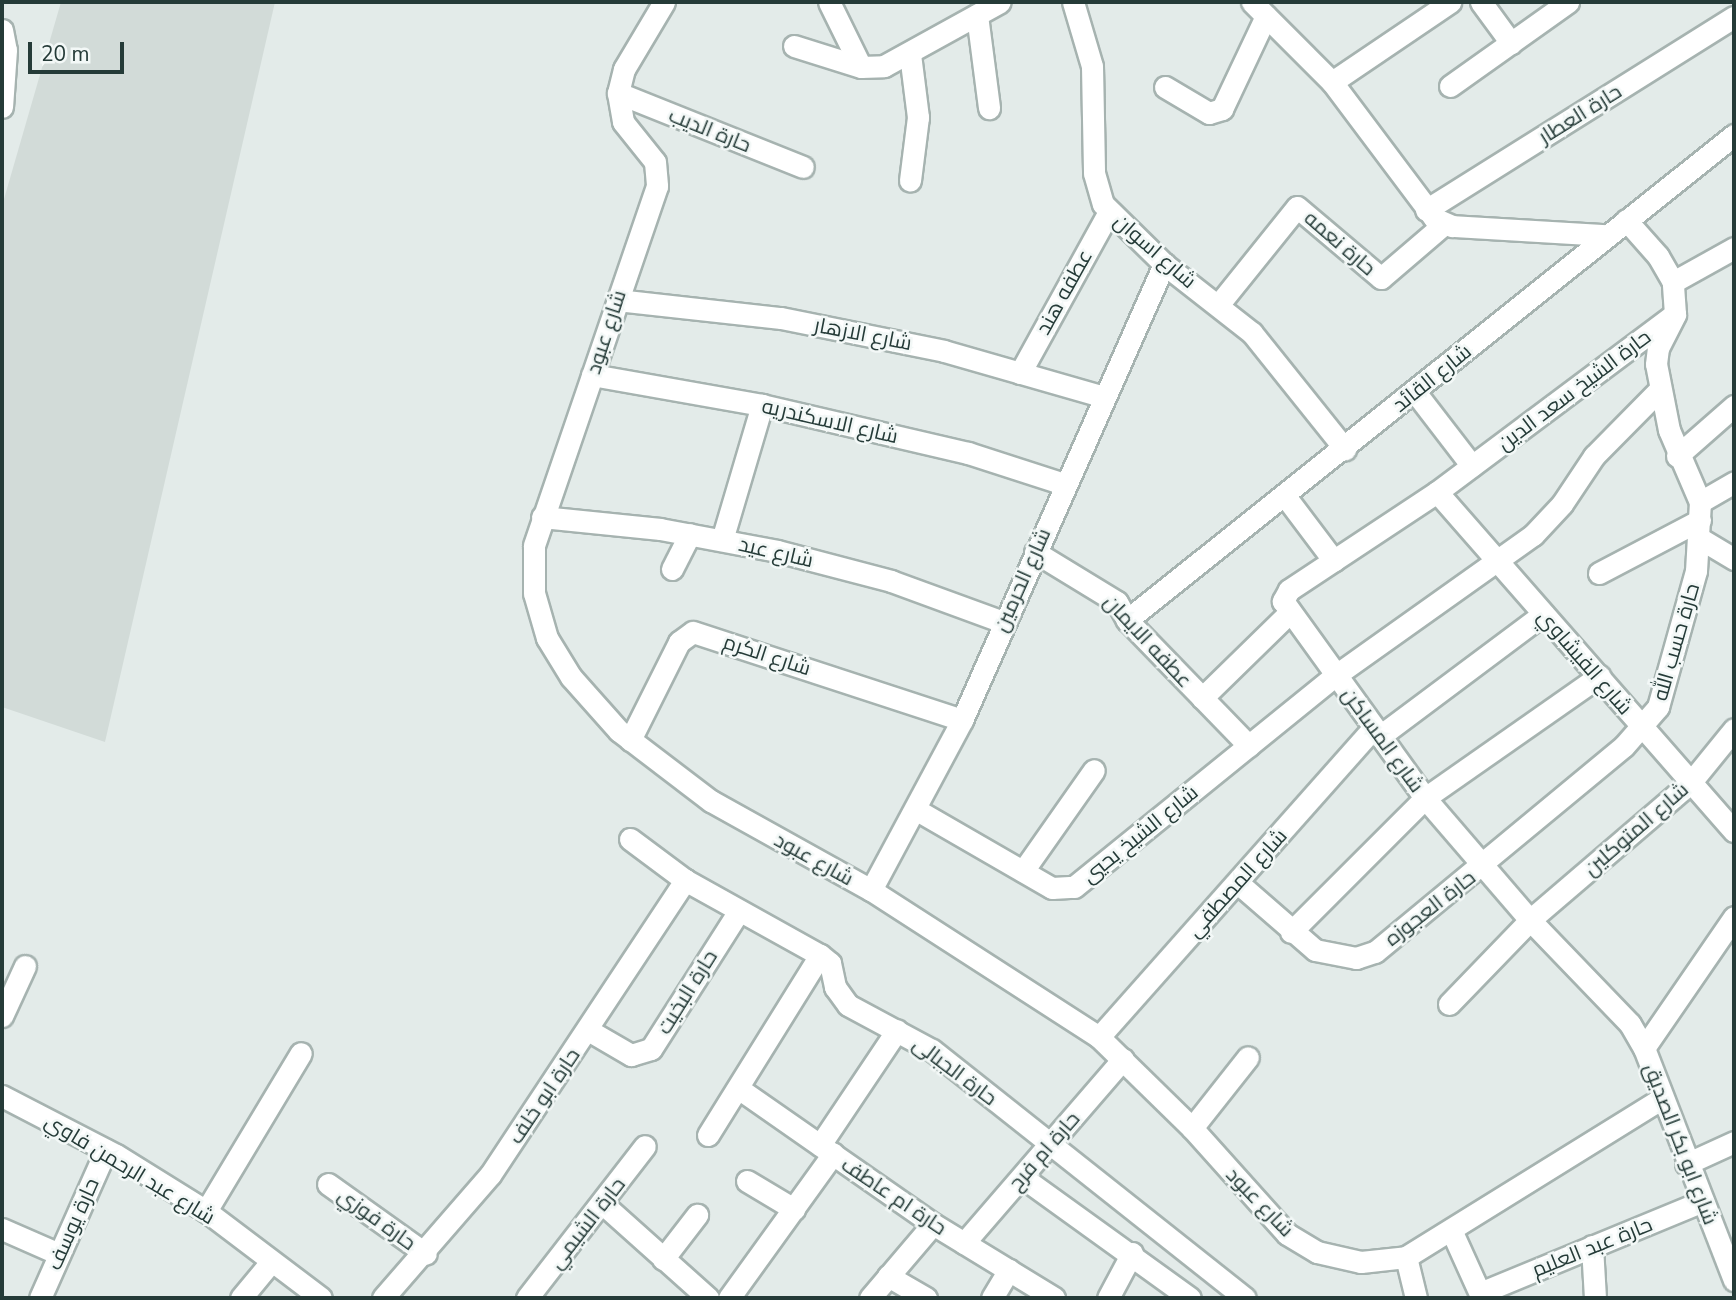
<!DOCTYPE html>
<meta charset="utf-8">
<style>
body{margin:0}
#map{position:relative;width:1736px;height:1300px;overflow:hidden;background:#e3ebe9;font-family:"Nunito Sans",Cairo,sans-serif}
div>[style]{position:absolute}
.built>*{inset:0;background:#d2dbd8}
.roads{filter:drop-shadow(2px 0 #a6b3b0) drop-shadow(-2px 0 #a6b3b0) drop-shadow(0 2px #a6b3b0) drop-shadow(0 -2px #a6b3b0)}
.minor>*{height:21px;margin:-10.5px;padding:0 10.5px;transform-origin:10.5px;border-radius:10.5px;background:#fff}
span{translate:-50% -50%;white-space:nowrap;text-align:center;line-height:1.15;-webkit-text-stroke:5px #f3f8f7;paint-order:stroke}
.street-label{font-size:21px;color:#253b38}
.frame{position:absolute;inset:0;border:4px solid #253b38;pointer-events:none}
.scale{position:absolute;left:28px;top:42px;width:96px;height:32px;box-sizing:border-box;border:4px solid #253b38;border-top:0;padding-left:9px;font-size:21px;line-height:24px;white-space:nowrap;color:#253b38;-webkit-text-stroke:5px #f3f8f7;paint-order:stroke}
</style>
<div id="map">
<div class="built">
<div style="clip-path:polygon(61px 2px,275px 2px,105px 742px,2px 707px,2px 206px)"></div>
</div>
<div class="roads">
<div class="minor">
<div style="left:664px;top:2px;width:78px;rotate:120.8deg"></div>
<div style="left:624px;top:69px;width:25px;rotate:104deg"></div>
<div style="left:618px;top:93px;width:29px;rotate:80deg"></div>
<div style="left:623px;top:122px;width:51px;rotate:51.3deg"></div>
<div style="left:655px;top:162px;width:24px;rotate:85deg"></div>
<div style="left:657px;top:186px;width:380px;rotate:108.9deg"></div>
<div style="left:534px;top:546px;width:47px;rotate:90deg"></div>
<div style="left:534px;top:593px;width:47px;rotate:73.9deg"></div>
<div style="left:547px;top:638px;width:46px;rotate:58.4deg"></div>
<div style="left:571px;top:677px;width:72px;rotate:48.4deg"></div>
<div style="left:619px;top:731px;width:116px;rotate:37.3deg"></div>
<div style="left:711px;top:801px;width:183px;rotate:29.1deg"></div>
<div style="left:871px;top:890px;width:271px;rotate:32.8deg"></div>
<div style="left:1099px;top:1037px;width:130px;rotate:44.4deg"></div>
<div style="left:1192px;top:1128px;width:142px;rotate:48.1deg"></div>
<div style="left:1287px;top:1234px;width:35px;rotate:31deg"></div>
<div style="left:1317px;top:1252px;width:45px;rotate:12.8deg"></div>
<div style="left:1361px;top:1262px;width:45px;rotate:-6.3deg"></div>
<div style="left:1406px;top:1257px;width:300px;rotate:-31.8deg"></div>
<div style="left:829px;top:2px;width:72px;rotate:63.8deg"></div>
<div style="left:1073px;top:2px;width:67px;rotate:73.5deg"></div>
<div style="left:1092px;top:66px;width:107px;rotate:88.9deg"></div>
<div style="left:1094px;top:173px;width:32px;rotate:74deg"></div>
<div style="left:1103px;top:204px;width:86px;rotate:44.5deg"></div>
<div style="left:1164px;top:264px;width:112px;rotate:38.1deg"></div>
<div style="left:1252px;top:333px;width:149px;rotate:51.3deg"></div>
<div style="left:1252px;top:2px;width:113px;rotate:45deg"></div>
<div style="left:1332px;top:82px;width:170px;rotate:53.1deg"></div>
<div style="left:1434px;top:218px;width:20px;rotate:24deg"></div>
<div style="left:1452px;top:226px;width:152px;rotate:3.4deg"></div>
<div style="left:1481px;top:2px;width:51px;rotate:53.8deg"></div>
<div style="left:977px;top:15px;width:94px;rotate:82.6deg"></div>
<div style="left:2px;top:30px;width:20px;rotate:79deg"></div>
<div style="left:6px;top:50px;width:57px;rotate:94deg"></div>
<div style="left:794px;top:46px;width:70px;rotate:17.4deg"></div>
<div style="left:861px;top:67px;width:23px;rotate:-2deg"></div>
<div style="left:884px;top:66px;width:132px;rotate:-28.9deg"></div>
<div style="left:910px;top:54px;width:64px;rotate:82.8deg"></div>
<div style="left:918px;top:117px;width:64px;rotate:97.2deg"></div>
<div style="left:1332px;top:82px;width:143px;rotate:-34.1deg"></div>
<div style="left:1450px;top:86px;width:145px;rotate:-35.4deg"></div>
<div style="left:1165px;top:87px;width:51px;rotate:30.6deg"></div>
<div style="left:1209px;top:113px;width:14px;rotate:-17deg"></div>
<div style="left:1222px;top:109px;width:103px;rotate:-64.7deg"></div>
<div style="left:618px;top:93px;width:199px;rotate:21.8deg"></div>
<div style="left:1426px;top:210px;width:363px;rotate:-32.1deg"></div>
<div style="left:1673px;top:282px;width:70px;rotate:-29.1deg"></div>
<div style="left:617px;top:300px;width:165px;rotate:6.3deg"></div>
<div style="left:781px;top:318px;width:166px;rotate:11.4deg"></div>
<div style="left:944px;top:351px;width:166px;rotate:16deg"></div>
<div style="left:1219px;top:304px;width:124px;rotate:-51.2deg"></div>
<div style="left:1297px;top:207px;width:110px;rotate:40.2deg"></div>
<div style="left:1381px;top:278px;width:83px;rotate:-40.6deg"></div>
<div style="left:1675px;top:314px;width:297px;rotate:143.2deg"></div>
<div style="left:1437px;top:492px;width:178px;rotate:146.5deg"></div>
<div style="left:1289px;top:590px;width:13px;rotate:119deg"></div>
<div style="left:1283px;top:601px;width:243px;rotate:54.2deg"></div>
<div style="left:1425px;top:798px;width:161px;rotate:49.3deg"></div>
<div style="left:1530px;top:920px;width:144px;rotate:46.1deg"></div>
<div style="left:1630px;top:1024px;width:28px;rotate:60deg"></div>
<div style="left:1644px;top:1048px;width:249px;rotate:68.8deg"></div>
<div style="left:1020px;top:373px;width:184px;rotate:-61.1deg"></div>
<div style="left:592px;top:375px;width:173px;rotate:10deg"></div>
<div style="left:762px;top:405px;width:212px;rotate:13.1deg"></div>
<div style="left:968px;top:453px;width:101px;rotate:17.9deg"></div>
<div style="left:1415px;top:392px;width:93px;rotate:52.4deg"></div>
<div style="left:1677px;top:456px;width:76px;rotate:-41.3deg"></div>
<div style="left:1437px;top:492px;width:451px;rotate:48.8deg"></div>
<div style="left:1285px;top:496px;width:81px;rotate:53deg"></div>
<div style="left:1700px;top:502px;width:39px;rotate:-30deg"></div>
<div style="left:542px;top:517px;width:119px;rotate:5.8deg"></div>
<div style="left:660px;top:529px;width:119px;rotate:10.6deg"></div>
<div style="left:777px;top:551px;width:118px;rotate:14.7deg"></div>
<div style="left:891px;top:581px;width:119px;rotate:20.1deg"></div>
<div style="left:1699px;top:538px;width:41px;rotate:31deg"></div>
<div style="left:722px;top:540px;width:141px;rotate:-73.5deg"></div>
<div style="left:1035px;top:552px;width:96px;rotate:31.4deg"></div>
<div style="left:1117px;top:602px;width:21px;rotate:61deg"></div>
<div style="left:1127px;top:620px;width:175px;rotate:45.9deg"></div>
<div style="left:672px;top:569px;width:39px;rotate:-63deg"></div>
<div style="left:1599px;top:573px;width:114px;rotate:-27.7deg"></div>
<div style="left:1127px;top:620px;width:777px;rotate:-38.63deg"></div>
<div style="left:1202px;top:698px;width:123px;rotate:-44.3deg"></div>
<div style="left:1380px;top:736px;width:204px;rotate:-36.8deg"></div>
<div style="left:630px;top:740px;width:110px;rotate:-63.4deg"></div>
<div style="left:679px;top:642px;width:17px;rotate:-36deg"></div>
<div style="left:693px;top:632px;width:283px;rotate:18.1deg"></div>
<div style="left:915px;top:809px;width:158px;rotate:30deg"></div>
<div style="left:1052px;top:888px;width:22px;rotate:-3deg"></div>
<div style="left:1074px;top:887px;width:337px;rotate:-39deg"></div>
<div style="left:1336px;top:675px;width:242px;rotate:-35.4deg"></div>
<div style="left:1533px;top:535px;width:42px;rotate:-46.9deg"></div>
<div style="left:1562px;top:504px;width:58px;rotate:-56.3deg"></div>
<div style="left:1594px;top:456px;width:94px;rotate:-45.4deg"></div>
<div style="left:630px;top:839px;width:69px;rotate:36.7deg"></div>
<div style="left:685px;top:880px;width:154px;rotate:29.1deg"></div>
<div style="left:820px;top:955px;width:13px;rotate:39deg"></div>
<div style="left:830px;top:963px;width:25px;rotate:78deg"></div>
<div style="left:835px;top:987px;width:22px;rotate:54deg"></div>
<div style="left:848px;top:1005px;width:95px;rotate:28.2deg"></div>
<div style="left:932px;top:1050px;width:399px;rotate:38.4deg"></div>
<div style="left:1023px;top:871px;width:123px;rotate:-54.9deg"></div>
<div style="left:1238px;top:883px;width:102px;rotate:41deg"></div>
<div style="left:1315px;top:950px;width:42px;rotate:11deg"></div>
<div style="left:1356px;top:958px;width:20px;rotate:-18deg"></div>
<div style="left:1375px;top:952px;width:323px;rotate:-39.6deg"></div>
<div style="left:1624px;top:746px;width:52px;rotate:-48.9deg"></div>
<div style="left:1658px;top:707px;width:141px;rotate:-74.4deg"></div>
<div style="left:1696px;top:571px;width:69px;rotate:-86.7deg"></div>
<div style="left:1700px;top:502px;width:78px;rotate:-113.3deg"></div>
<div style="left:1669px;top:430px;width:67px;rotate:-101.1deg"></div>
<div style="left:1656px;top:364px;width:16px;rotate:-83deg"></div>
<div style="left:1658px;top:348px;width:38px;rotate:-63deg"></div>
<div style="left:1675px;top:314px;width:32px;rotate:-94deg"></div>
<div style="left:1673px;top:282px;width:30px;rotate:-120deg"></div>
<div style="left:1658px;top:256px;width:48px;rotate:-131.6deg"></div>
<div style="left:871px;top:890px;width:193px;rotate:-61.8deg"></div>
<div style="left:962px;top:720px;width:499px;rotate:-66.1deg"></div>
<div style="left:1291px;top:932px;width:190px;rotate:-45deg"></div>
<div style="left:1425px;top:798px;width:213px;rotate:-35deg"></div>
<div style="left:1449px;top:1004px;width:117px;rotate:-46deg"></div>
<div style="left:1530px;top:920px;width:212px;rotate:-40.6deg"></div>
<div style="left:1691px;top:782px;width:68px;rotate:-50.9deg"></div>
<div style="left:2px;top:1016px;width:55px;rotate:-65.3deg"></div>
<div style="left:588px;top:1030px;width:50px;rotate:30.2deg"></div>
<div style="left:631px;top:1055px;width:21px;rotate:-17deg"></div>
<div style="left:651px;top:1049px;width:164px;rotate:-57.5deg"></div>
<div style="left:1099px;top:1037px;width:413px;rotate:-48.4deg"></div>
<div style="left:1644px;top:1048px;width:159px;rotate:-55.5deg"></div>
<div style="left:738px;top:1088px;width:238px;rotate:34.9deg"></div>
<div style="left:933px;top:1224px;width:142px;rotate:31.4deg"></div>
<div style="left:2px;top:1096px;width:128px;rotate:27.4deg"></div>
<div style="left:116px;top:1155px;width:106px;rotate:31.9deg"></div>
<div style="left:206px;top:1211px;width:144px;rotate:37.1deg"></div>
<div style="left:1192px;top:1128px;width:90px;rotate:-51.7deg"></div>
<div style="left:708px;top:1135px;width:212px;rotate:-58.1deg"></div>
<div style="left:820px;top:1145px;width:138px;rotate:-56.2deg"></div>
<div style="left:1686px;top:1164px;width:53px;rotate:-24.6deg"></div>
<div style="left:1022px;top:1177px;width:207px;rotate:35.8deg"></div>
<div style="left:747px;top:1181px;width:55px;rotate:30.8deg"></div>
<div style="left:328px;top:1184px;width:120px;rotate:35.5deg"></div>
<div style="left:603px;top:1204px;width:141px;rotate:41.8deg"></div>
<div style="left:206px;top:1211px;width:184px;rotate:-59deg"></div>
<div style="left:2px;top:1229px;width:62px;rotate:23.7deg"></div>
<div style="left:1452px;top:1232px;width:72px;rotate:65.6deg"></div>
<div style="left:964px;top:1243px;width:243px;rotate:-49.2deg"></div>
<div style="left:1592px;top:1246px;width:52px;rotate:86.7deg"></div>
<div style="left:1406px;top:1257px;width:42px;rotate:76.3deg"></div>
<div style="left:663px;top:1259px;width:56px;rotate:-52.3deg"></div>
<div style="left:888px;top:1276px;width:44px;rotate:30.1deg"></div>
<div style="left:1480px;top:1293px;width:241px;rotate:-22.4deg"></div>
<div style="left:40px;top:1298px;width:162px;rotate:-66deg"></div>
<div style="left:241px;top:1298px;width:45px;rotate:-50.4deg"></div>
<div style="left:383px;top:1298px;width:163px;rotate:-49deg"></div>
<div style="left:490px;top:1175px;width:354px;rotate:-56.5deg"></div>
<div style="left:527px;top:1298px;width:192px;rotate:-52.2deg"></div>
<div style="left:729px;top:1298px;width:178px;rotate:-54.2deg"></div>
<div style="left:870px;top:1298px;width:97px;rotate:-49.6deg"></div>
<div style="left:992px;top:1298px;width:33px;rotate:-59deg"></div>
<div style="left:1108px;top:1298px;width:51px;rotate:-61.9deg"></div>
</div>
</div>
<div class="street-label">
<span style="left:1580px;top:114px;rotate:-32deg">حارة العطار</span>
<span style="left:710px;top:130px;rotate:22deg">حارة الديب</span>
<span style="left:1340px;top:243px;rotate:41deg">حارة نعمه</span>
<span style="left:1155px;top:251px;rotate:41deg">شارع اسوان</span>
<span style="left:1064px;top:292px;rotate:-61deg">عطفه هند</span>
<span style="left:606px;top:332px;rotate:-72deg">شارع عبود</span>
<span style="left:863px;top:334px;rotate:11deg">شارع الازهار</span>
<span style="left:1432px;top:378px;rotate:-39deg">شارع القائد</span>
<span style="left:1574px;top:390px;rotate:-37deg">حارة الشيخ سعد الدين</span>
<span style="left:830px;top:421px;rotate:13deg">شارع الاسكندريه</span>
<span style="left:776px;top:552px;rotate:13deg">شارع عيد</span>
<span style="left:1022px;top:580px;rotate:-66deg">شارع الحرمين</span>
<span style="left:1148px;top:641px;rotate:47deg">عطفه الايمان</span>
<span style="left:1676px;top:642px;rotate:-74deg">حارة حسب الله</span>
<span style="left:767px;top:655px;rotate:18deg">شارع الكرم</span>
<span style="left:1585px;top:662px;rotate:49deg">شارع الفيشاوي</span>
<span style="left:1383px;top:740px;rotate:54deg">شارع المساكن</span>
<span style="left:1636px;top:829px;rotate:-41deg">شارع المتوكلين</span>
<span style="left:1140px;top:834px;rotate:-39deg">شارع الشيخ يحيي</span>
<span style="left:814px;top:859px;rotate:29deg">شارع عبود</span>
<span style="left:1237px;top:883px;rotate:-48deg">شارع المصطفي</span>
<span style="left:1430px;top:908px;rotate:-38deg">حارة العجوزه</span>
<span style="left:687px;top:992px;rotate:-58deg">حارة البخيت</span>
<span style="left:955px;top:1071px;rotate:37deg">حارة الجبالى</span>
<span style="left:544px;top:1096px;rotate:-56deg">حارة ابو خلف</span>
<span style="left:1681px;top:1144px;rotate:69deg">شارع ابو بكر الصديق</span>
<span style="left:1044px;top:1151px;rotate:-49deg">حارة ام فرح</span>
<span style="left:130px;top:1169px;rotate:31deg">شارع عبد الرحمن فاوي</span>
<span style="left:894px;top:1196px;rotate:34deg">حارة ام عاطف</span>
<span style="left:1260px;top:1202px;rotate:46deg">شارع عبود</span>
<span style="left:377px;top:1219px;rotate:36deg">حارة فوزي</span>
<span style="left:587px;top:1223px;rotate:-52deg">حارة الشيمي</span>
<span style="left:73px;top:1224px;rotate:-66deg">حارة يوسف</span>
<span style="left:1592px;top:1247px;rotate:-22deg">حارة عبد العليم</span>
</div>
<div class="frame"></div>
<div class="scale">20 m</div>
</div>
